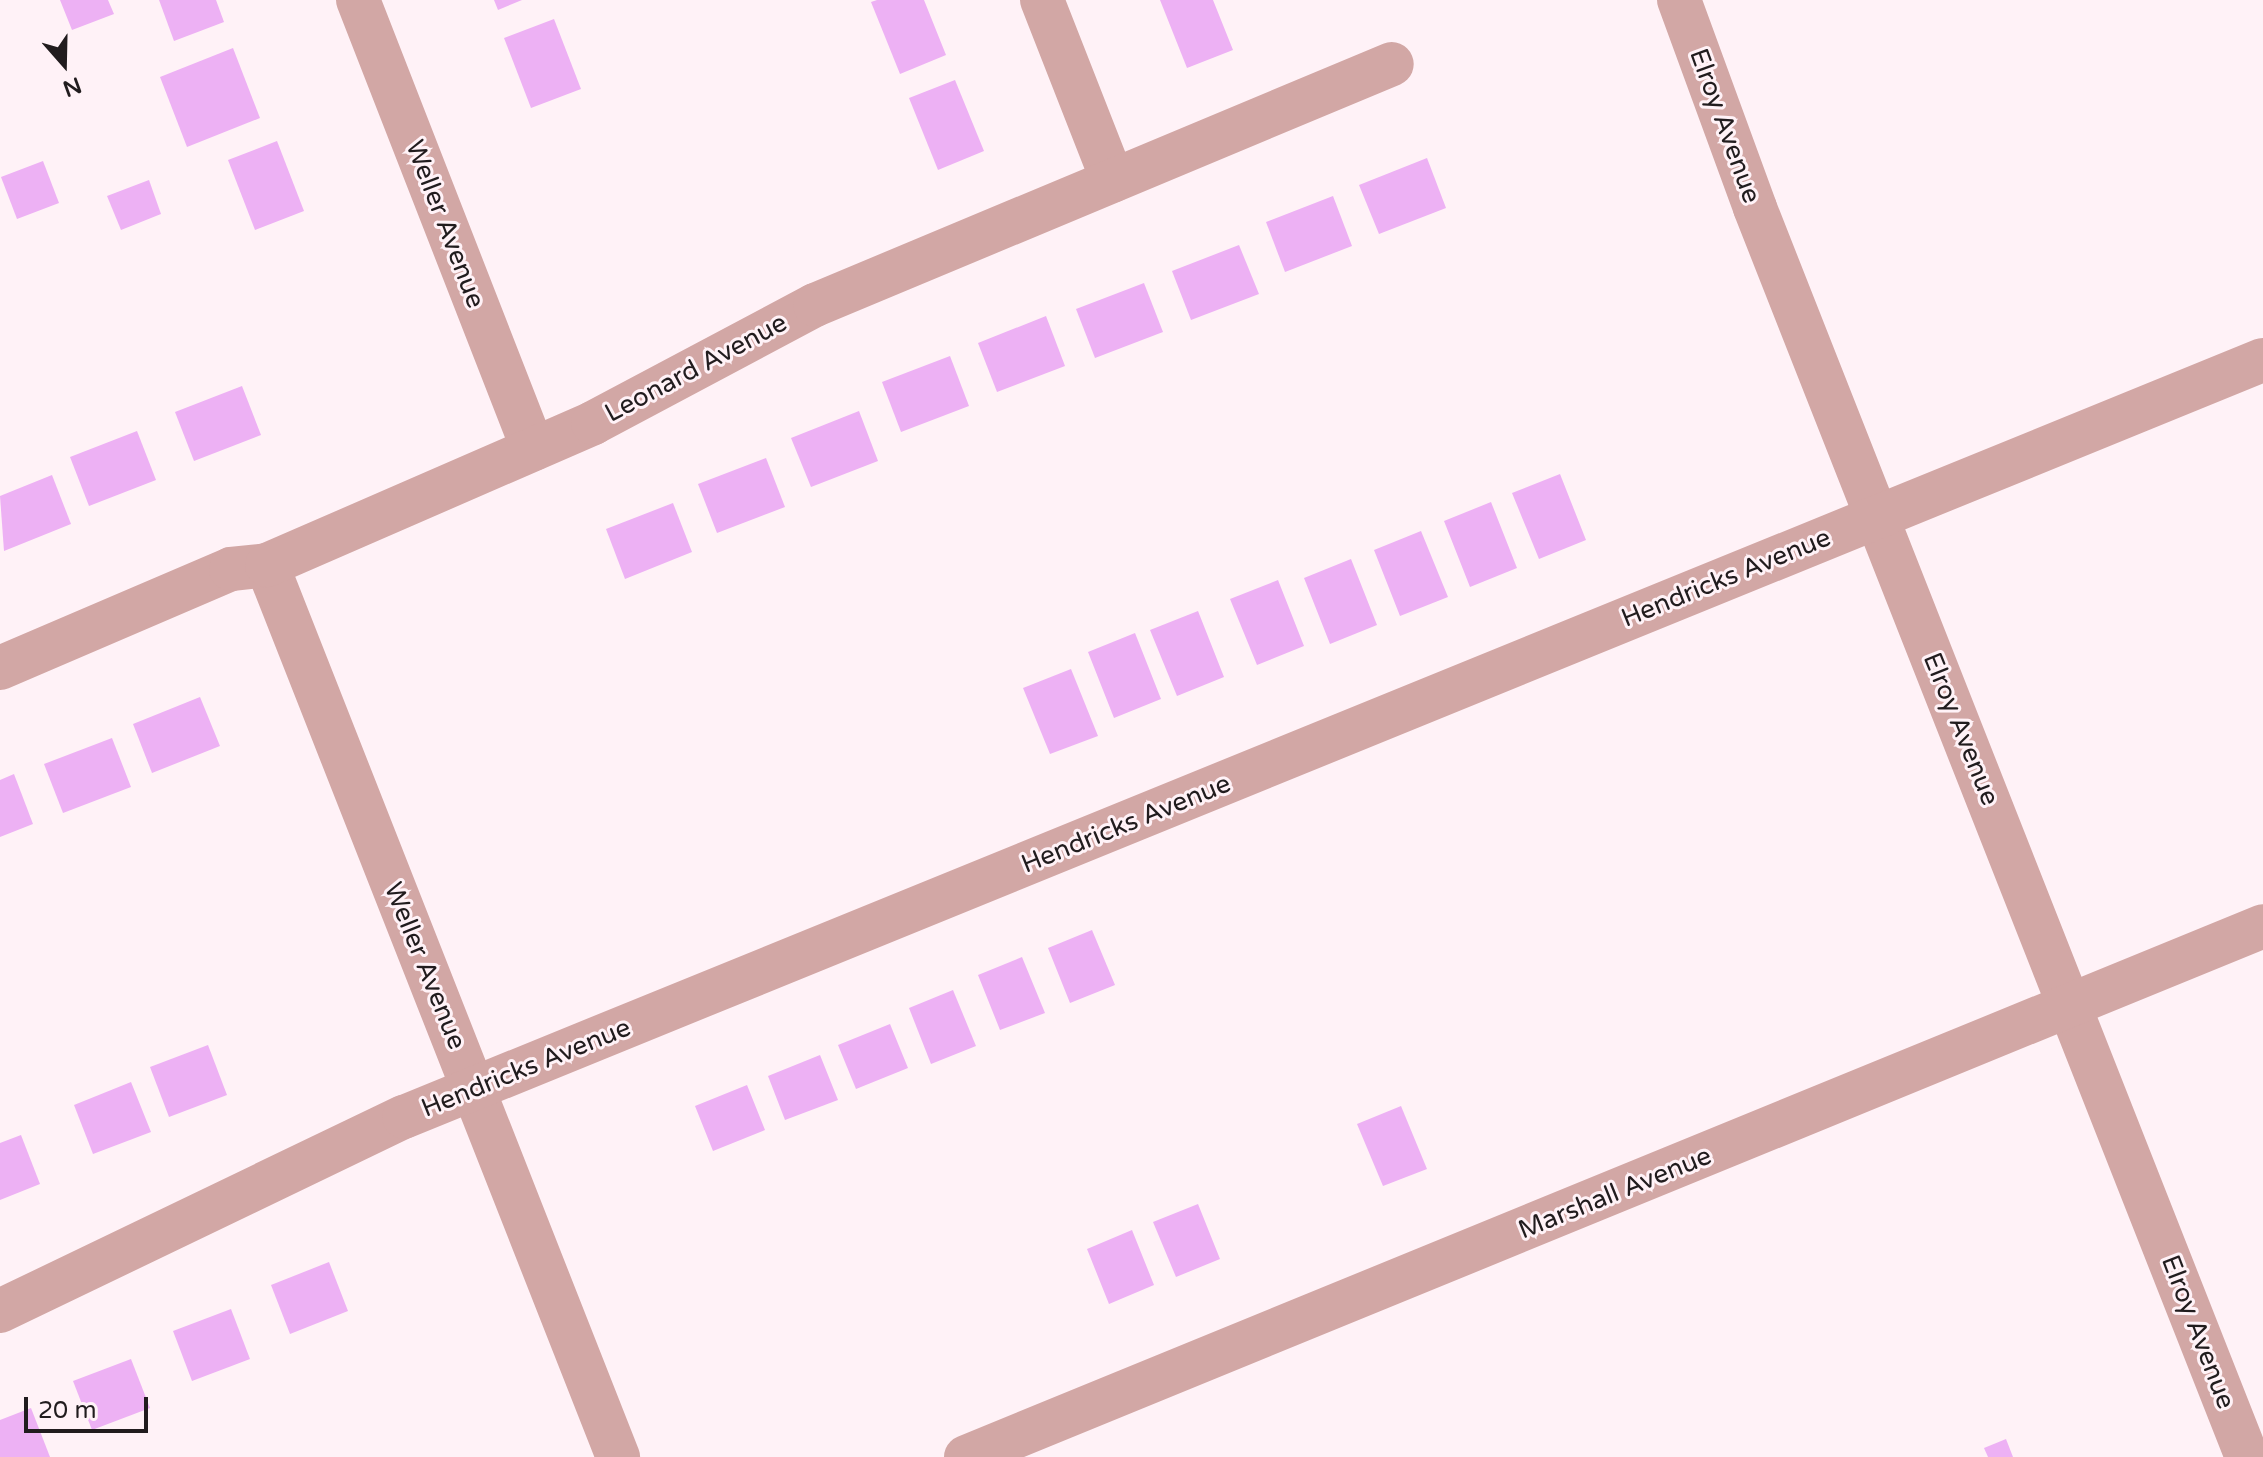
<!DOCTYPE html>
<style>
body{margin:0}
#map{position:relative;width:2263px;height:1457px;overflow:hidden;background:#fff2f7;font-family:"Varela Round",sans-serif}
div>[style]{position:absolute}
.building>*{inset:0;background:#edb1f4}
.street>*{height:44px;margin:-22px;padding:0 22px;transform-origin:22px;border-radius:22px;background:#d2a7a5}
span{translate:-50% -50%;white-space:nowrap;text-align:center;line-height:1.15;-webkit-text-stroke:6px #fff2f7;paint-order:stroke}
.street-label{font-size:26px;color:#211c1e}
.north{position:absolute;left:24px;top:24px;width:80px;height:80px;-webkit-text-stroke:6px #fff2f7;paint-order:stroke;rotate:160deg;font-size:22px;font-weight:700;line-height:32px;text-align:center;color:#211c1e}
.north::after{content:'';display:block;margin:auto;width:28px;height:36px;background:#211c1e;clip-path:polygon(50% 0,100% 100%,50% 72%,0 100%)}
.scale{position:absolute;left:24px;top:1397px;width:124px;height:36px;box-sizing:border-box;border:4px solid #211c1e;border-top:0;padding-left:10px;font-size:24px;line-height:28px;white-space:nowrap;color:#211c1e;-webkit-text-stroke:6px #fff2f7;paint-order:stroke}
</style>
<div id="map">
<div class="building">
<div style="clip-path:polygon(60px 0,108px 0,114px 14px,72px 30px)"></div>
<div style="clip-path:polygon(159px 0,216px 0,224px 22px,174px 41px)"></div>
<div style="clip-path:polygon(494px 0,522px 0,498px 10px)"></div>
<div style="clip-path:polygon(877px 0,924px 0,946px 55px,900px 74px,871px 2px)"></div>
<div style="clip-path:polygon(1160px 0,1213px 0,1233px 50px,1187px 68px)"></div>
<div style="clip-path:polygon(554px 19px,581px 89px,531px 108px,504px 38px)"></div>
<div style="clip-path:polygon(233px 48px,260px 118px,187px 147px,160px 77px)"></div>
<div style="clip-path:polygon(955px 80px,984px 151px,938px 170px,909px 98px)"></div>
<div style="clip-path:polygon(277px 141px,304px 211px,255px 230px,228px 160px)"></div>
<div style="clip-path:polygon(1427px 158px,1446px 208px,1379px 234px,1359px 185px)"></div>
<div style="clip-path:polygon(43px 161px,59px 203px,17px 219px,1px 177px)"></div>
<div style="clip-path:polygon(149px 180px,161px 214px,121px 230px,107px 196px)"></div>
<div style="clip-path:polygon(1333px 196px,1352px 246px,1285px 272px,1266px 222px)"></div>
<div style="clip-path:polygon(1239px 245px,1259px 294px,1191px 320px,1172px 271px)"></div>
<div style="clip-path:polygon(1144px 283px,1163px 332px,1095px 358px,1076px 309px)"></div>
<div style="clip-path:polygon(1046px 316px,1065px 366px,997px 392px,978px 343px)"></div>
<div style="clip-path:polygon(950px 356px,969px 406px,901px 432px,882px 382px)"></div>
<div style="clip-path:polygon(242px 386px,261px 435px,194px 461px,175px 412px)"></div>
<div style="clip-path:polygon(859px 411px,878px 461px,811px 487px,791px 438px)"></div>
<div style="clip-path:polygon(137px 431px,156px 480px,89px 506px,70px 457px)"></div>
<div style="clip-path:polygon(766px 458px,785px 507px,717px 533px,698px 484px)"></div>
<div style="clip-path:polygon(1560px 474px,1586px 540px,1539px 559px,1512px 493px)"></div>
<div style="clip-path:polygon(52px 475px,71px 524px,4px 551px,0 496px)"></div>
<div style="clip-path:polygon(1491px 502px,1517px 568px,1470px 587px,1444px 521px)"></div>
<div style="clip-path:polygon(673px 503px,692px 552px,625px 579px,606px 529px)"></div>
<div style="clip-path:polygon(1421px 531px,1448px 597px,1400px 616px,1374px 550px)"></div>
<div style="clip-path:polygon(1351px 559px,1377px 625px,1330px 644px,1304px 578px)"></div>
<div style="clip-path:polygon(1278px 580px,1304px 646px,1257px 665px,1230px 599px)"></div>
<div style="clip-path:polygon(1198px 611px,1224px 677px,1177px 696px,1150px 630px)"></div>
<div style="clip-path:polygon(1135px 633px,1161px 699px,1114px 718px,1088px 652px)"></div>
<div style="clip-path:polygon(1071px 669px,1098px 736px,1050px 754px,1023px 688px)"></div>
<div style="clip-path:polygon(200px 697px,220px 746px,152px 773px,133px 724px)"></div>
<div style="clip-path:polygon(112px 738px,131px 787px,63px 813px,44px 764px)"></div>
<div style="clip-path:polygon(14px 774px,33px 824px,0 837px,0 780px)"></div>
<div style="clip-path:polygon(1092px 930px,1115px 985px,1070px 1003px,1048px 948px)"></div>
<div style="clip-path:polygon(1022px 957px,1045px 1013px,1000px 1030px,978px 975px)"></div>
<div style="clip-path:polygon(953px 990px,976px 1046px,931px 1064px,909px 1008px)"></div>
<div style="clip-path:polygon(890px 1024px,908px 1068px,856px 1089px,838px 1045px)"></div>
<div style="clip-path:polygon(208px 1045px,227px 1095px,169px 1117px,150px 1067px)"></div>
<div style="clip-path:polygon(820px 1055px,838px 1100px,785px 1120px,768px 1076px)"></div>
<div style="clip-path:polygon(131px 1082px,151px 1132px,93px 1154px,74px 1105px)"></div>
<div style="clip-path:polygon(747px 1085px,765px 1130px,713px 1151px,695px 1106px)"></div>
<div style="clip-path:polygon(1401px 1106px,1427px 1169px,1383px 1186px,1357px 1124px)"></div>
<div style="clip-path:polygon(21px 1135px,40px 1184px,0 1200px,0 1143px)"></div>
<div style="clip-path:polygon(1198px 1204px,1220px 1259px,1176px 1277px,1153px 1222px)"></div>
<div style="clip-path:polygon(1132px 1230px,1154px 1285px,1109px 1304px,1087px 1249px)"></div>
<div style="clip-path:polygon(329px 1262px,348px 1311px,290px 1334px,271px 1285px)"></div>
<div style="clip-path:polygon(231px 1309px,250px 1359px,192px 1381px,173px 1331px)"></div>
<div style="clip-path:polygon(131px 1359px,150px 1408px,92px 1430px,73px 1381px)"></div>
<div style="clip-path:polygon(31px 1408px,50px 1457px,0 1457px,0 1420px)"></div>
<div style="clip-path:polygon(2006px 1439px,2013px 1457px,1988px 1457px,1984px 1448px)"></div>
</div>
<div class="street">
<div style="left:358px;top:0;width:482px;rotate:68.7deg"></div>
<div style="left:1042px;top:0;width:194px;rotate:68.6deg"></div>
<div style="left:1679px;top:0;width:221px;rotate:69.9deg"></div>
<div style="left:1755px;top:208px;width:1342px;rotate:68.5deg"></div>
<div style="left:267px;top:565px;width:959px;rotate:68.52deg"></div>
<div style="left:0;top:668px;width:251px;rotate:-23.2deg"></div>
<div style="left:231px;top:569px;width:36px;rotate:-6deg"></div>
<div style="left:267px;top:565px;width:356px;rotate:-23.5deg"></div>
<div style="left:593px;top:423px;width:251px;rotate:-28deg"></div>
<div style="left:815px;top:305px;width:625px;rotate:-22.67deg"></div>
<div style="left:0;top:1311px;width:448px;rotate:-25.7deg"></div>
<div style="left:404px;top:1117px;width:2007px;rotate:-22.16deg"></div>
<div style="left:966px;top:1457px;width:1401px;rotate:-22.26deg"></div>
</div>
<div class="street-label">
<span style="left:1725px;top:126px;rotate:70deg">Elroy Avenue</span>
<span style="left:445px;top:224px;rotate:69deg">Weller Avenue</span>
<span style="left:696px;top:368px;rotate:-28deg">Leonard Avenue</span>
<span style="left:1726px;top:578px;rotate:-22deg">Hendricks Avenue</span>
<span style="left:1961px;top:729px;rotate:68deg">Elroy Avenue</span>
<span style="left:1126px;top:824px;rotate:-22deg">Hendricks Avenue</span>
<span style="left:425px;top:966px;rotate:68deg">Weller Avenue</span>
<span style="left:526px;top:1068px;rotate:-22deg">Hendricks Avenue</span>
<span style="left:1615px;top:1193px;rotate:-22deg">Marshall Avenue</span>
<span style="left:2198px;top:1332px;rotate:69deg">Elroy Avenue</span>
</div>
<div class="north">N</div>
<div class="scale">20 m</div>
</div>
